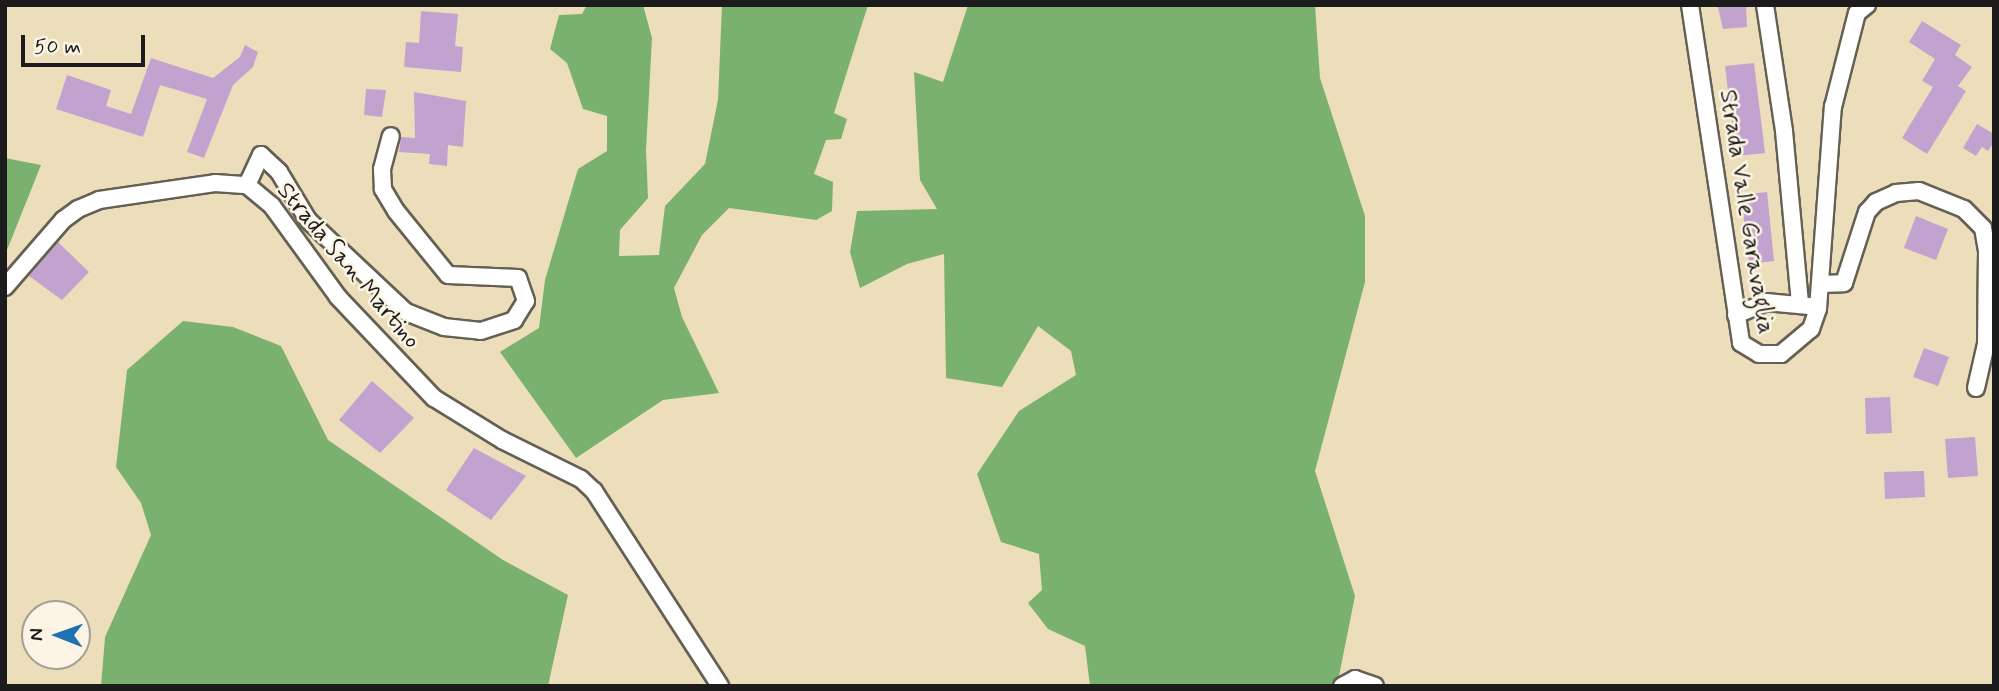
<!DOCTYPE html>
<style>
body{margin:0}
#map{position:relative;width:1999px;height:691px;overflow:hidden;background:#eddebb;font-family:Mynerve,sans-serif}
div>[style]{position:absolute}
.forest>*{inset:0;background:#7ab16e}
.building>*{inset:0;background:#c2a2ce}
.roads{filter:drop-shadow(2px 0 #656054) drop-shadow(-2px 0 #656054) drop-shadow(0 2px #656054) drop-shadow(0 -2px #656054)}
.minor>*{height:16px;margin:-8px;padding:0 8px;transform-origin:8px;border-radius:8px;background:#fff}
span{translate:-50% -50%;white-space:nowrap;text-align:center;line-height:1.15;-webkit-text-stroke:5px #fcf5e5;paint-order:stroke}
.street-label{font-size:24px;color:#1c1c1c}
.frame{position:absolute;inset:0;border:7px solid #1c1c1c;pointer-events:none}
.north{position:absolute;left:21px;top:600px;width:70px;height:70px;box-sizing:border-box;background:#fcf5e5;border:2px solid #a29e95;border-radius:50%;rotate:271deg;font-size:19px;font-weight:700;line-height:28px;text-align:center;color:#1c1c1c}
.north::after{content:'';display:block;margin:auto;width:24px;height:32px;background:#1f6fb2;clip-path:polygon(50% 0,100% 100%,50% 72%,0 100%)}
.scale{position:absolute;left:21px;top:35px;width:124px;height:32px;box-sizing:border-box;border:4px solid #1c1c1c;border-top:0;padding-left:9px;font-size:21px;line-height:24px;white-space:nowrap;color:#1c1c1c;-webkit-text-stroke:5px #fcf5e5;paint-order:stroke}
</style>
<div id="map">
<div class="forest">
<div style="clip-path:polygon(587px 5px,643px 5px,652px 38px,646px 150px,648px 198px,620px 230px,619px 256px,659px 255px,665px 206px,705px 164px,718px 100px,722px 5px,868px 5px,834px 113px,847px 119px,841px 139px,826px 140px,814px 174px,833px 182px,832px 211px,816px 220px,729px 208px,702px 235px,674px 288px,682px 317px,719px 393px,663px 400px,576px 458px,500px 352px,539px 328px,545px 280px,578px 169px,607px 151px,607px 116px,583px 109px,567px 63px,550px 49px,559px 15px,582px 14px)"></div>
<div style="clip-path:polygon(968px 5px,1315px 5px,1320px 78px,1365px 216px,1365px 282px,1315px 471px,1355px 596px,1337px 686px,1090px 686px,1085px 646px,1048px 629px,1028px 603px,1042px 590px,1039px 554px,1001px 542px,977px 474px,1019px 411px,1076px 375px,1071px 351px,1038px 326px,1002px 387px,946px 378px,944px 254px,907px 264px,860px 288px,850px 252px,857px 211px,937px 209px,920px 180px,914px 72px,943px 82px)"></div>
<div style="clip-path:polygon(5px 158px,41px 165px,5px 255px)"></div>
<div style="clip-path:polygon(183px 321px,233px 327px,281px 346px,328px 440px,503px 560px,568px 595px,548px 686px,101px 686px,105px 637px,151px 535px,141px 503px,116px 467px,127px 370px)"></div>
</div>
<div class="building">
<div style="clip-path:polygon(1723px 5px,1746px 5px,1747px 27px,1723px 29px,1718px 7px)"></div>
<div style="clip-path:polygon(421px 11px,458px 14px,455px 46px,463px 47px,461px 72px,404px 67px,406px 42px,419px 43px)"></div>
<div style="clip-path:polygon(1922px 21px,1961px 45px,1955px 55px,1972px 67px,1958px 86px,1966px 91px,1927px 154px,1902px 138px,1933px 87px,1922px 81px,1935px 59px,1909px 42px)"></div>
<div style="clip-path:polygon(245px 45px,258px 52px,253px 67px,233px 85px,204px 158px,187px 152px,207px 99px,160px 85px,143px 137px,56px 109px,67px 75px,111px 90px,106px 106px,131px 114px,151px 58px,213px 78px,240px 57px)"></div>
<div style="clip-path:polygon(1754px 63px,1765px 153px,1736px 156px,1725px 66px)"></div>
<div style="clip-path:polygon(366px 89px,386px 90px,382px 117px,364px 115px)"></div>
<div style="clip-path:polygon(414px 92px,466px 101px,463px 147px,448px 145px,447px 166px,429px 164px,430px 154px,399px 152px,401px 137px,415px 138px)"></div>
<div style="clip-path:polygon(1977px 124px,1994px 134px,1994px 142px,1988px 151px,1982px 147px,1976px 156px,1963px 148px)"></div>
<div style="clip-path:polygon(1767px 192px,1774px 261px,1749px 264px,1741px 195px)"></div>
<div style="clip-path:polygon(1916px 216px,1948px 229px,1936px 260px,1904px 248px)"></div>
<div style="clip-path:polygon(58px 242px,89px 272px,62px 300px,29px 276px)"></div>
<div style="clip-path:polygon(1924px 348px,1949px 357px,1938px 386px,1913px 377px)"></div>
<div style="clip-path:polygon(372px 381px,414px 418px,380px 453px,339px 420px)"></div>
<div style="clip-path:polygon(1890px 397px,1892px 433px,1866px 434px,1865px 398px)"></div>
<div style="clip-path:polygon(1975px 437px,1978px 476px,1948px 478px,1945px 439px)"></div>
<div style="clip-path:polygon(474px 448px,526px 476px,491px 520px,446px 490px)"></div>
<div style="clip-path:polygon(1924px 471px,1925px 497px,1885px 499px,1884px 472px)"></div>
</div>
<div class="roads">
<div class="minor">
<div style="left:1690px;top:5px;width:342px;rotate:81.4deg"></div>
<div style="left:1741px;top:343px;width:21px;rotate:31deg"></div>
<div style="left:1759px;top:354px;width:22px"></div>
<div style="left:1781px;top:354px;width:39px;rotate:-40deg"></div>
<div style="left:1811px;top:329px;width:21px;rotate:-71deg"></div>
<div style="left:1818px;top:309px;width:203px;rotate:-85.8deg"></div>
<div style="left:1833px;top:107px;width:97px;rotate:-75.7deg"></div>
<div style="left:1857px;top:13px;width:13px;rotate:-39deg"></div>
<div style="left:1765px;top:5px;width:127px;rotate:81.4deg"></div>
<div style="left:1784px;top:131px;width:172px;rotate:84.7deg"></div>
<div style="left:247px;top:185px;width:33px;rotate:-65deg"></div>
<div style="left:261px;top:155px;width:25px;rotate:43deg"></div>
<div style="left:279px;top:172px;width:56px;rotate:58.9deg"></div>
<div style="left:308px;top:220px;width:134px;rotate:43.2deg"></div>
<div style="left:406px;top:312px;width:41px;rotate:21.5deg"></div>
<div style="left:444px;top:327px;width:37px;rotate:6deg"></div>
<div style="left:481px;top:331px;width:35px;rotate:-18deg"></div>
<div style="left:514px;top:320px;width:22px;rotate:-58deg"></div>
<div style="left:526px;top:301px;width:24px;rotate:-109deg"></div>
<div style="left:518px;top:278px;width:70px;rotate:-177.5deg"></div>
<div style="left:448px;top:275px;width:82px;rotate:-129.1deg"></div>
<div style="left:396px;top:211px;width:26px;rotate:-121deg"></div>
<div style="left:383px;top:189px;width:20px;rotate:-93deg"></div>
<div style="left:382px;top:169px;width:34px;rotate:-75deg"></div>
<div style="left:1820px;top:284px;width:24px;rotate:-2deg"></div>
<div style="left:1844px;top:283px;width:75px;rotate:-72.1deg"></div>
<div style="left:1867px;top:212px;width:13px;rotate:-48deg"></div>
<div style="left:1876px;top:202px;width:22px;rotate:-24deg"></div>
<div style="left:1896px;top:193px;width:23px;rotate:-5deg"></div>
<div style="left:1919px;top:191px;width:48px;rotate:21.8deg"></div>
<div style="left:1964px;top:209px;width:27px;rotate:45deg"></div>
<div style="left:1983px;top:228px;width:23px;rotate:80deg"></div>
<div style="left:1987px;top:251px;width:93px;rotate:90.6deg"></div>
<div style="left:1986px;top:344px;width:45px;rotate:102.8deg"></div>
<div style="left:5px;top:287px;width:89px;rotate:-49.1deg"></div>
<div style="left:63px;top:220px;width:19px;rotate:-36deg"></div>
<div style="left:78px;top:209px;width:23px;rotate:-23deg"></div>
<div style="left:99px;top:200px;width:117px;rotate:-8.3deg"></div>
<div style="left:215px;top:183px;width:32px;rotate:4deg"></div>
<div style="left:247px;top:185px;width:33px;rotate:40deg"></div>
<div style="left:272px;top:206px;width:112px;rotate:54deg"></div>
<div style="left:338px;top:297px;width:139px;rotate:46.5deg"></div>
<div style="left:434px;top:398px;width:80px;rotate:31.7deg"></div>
<div style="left:502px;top:440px;width:88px;rotate:26.3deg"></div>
<div style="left:581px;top:479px;width:18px;rotate:43deg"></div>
<div style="left:594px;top:491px;width:232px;rotate:57.1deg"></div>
<div style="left:1736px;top:315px;width:33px;rotate:-23deg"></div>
<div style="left:1766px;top:302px;width:43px;rotate:5.3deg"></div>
<div style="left:1342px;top:686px;width:15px;rotate:-28deg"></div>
<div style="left:1355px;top:679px;width:21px;rotate:19deg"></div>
</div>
</div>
<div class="street-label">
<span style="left:1746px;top:212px;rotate:81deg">Strada Valle Garavaglia</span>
<span style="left:348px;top:266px;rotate:50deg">Strada San Martino</span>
</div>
<div class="frame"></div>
<div class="north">N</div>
<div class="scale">50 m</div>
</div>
